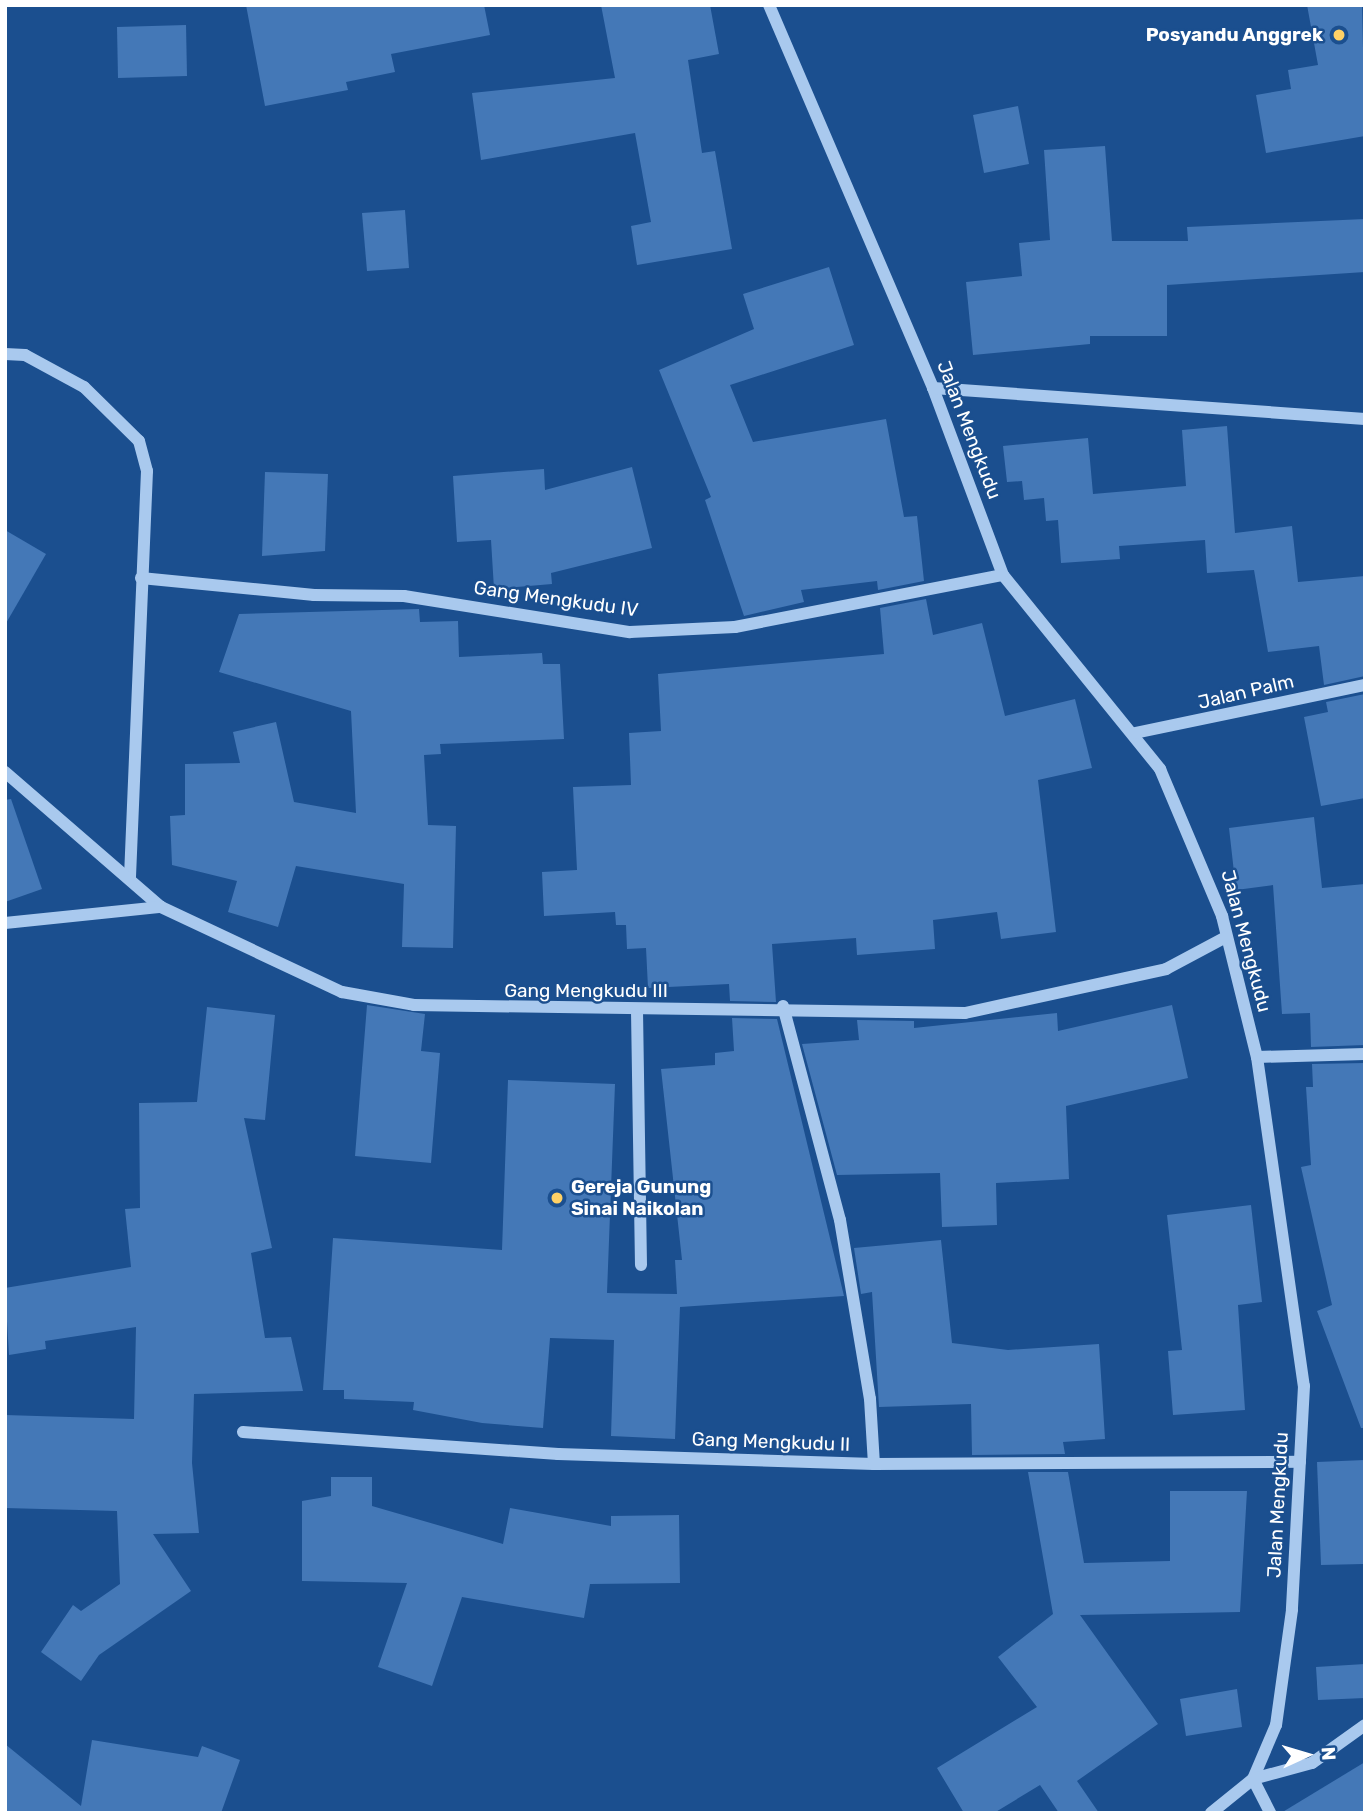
<!DOCTYPE html>
<style>
body{margin:0}
#map{position:relative;width:1370px;height:1818px;overflow:hidden;background:#1b4f8f;font-family:Rubik,sans-serif}
div>[style]{position:absolute}
.building>*{inset:0;background:#4478b7}
.minor>*{height:12px;margin:-6px;padding:0 6px;transform-origin:6px;border-radius:6px;background:#a9c9ee}
.dots>*{width:19px;height:19px;translate:-50% -50%;box-sizing:border-box;border:4px solid #1b4f8f;border-radius:50%}
span{translate:-50% -50%;white-space:nowrap;text-align:center;line-height:1.15;-webkit-text-stroke:5px #1b4f8f;paint-order:stroke}
.poi-label{font-size:19px;color:#fff;font-weight:700}
.right{translate:-100% -50%;text-align:right}
.left{translate:0 -50%;text-align:left}
.street-label{font-size:19px;color:#fff}
.frame{position:absolute;inset:0;border:7px solid #fff;pointer-events:none}
.north{position:absolute;left:1272px;top:1720px;width:70px;height:70px;-webkit-text-stroke:5px #1b4f8f;paint-order:stroke;rotate:86deg;font-size:19px;font-weight:700;line-height:28px;text-align:center;color:#fff}
.north::after{content:'';display:block;margin:auto;width:24px;height:32px;background:#fff;clip-path:polygon(50% 0,100% 100%,50% 72%,0 100%)}
</style>
<div id="map">
<div class="building">
<div style="clip-path:polygon(246px 5px,484px 5px,490px 35px,391px 54px,395px 72px,346px 82px,348px 90px,265px 106px)"></div>
<div style="clip-path:polygon(601px 5px,710px 5px,719px 54px,688px 60px,702px 153px,715px 151px,732px 249px,637px 265px,631px 226px,651px 222px,635px 133px,481px 160px,472px 93px,615px 78px)"></div>
<div style="clip-path:polygon(1307px 5px,1362px 5px,1365px 136px,1266px 153px,1256px 95px,1291px 89px,1288px 70px,1318px 65px)"></div>
<div style="clip-path:polygon(186px 25px,187px 76px,118px 78px,117px 27px)"></div>
<div style="clip-path:polygon(1018px 106px,1029px 164px,984px 173px,973px 115px)"></div>
<div style="clip-path:polygon(1105px 146px,1112px 241px,1188px 241px,1187px 227px,1365px 219px,1365px 272px,1167px 285px,1167px 336px,1090px 336px,1090px 344px,973px 355px,966px 282px,1022px 276px,1019px 243px,1050px 240px,1044px 150px)"></div>
<div style="clip-path:polygon(405px 210px,409px 268px,367px 271px,362px 213px)"></div>
<div style="clip-path:polygon(829px 267px,854px 345px,730px 385px,753px 442px,886px 419px,904px 517px,917px 516px,924px 581px,878px 590px,877px 581px,801px 590px,804px 602px,744px 616px,705px 500px,711px 497px,659px 370px,754px 329px,743px 294px)"></div>
<div style="clip-path:polygon(1227px 426px,1235px 533px,1292px 526px,1298px 582px,1365px 576px,1365px 676px,1324px 685px,1319px 646px,1268px 652px,1254px 570px,1207px 573px,1205px 540px,1119px 546px,1120px 559px,1061px 563px,1058px 520px,1046px 521px,1044px 498px,1024px 500px,1022px 481px,1007px 482px,1003px 446px,1088px 438px,1093px 494px,1186px 486px,1182px 430px)"></div>
<div style="clip-path:polygon(632px 467px,652px 548px,551px 573px,552px 584px,494px 589px,491px 540px,457px 542px,453px 476px,544px 469px,545px 490px)"></div>
<div style="clip-path:polygon(265px 472px,328px 474px,325px 551px,262px 556px)"></div>
<div style="clip-path:polygon(5px 530px,46px 554px,5px 625px)"></div>
<div style="clip-path:polygon(926px 599px,933px 635px,982px 623px,1005px 716px,1075px 699px,1092px 768px,1038px 780px,1056px 932px,1001px 939px,997px 912px,933px 920px,935px 949px,857px 955px,856px 938px,772px 944px,776px 1002px,730px 1001px,729px 984px,648px 988px,646px 948px,627px 949px,626px 925px,616px 925px,615px 912px,544px 916px,542px 872px,577px 870px,573px 787px,631px 785px,629px 733px,661px 731px,658px 674px,884px 654px,880px 608px)"></div>
<div style="clip-path:polygon(419px 609px,420px 622px,458px 621px,459px 657px,542px 653px,543px 664px,560px 664px,564px 739px,440px 744px,441px 754px,424px 755px,428px 825px,456px 826px,453px 948px,402px 947px,404px 884px,296px 866px,278px 927px,228px 912px,237px 881px,172px 865px,170px 816px,185px 815px,185px 764px,240px 763px,233px 732px,276px 722px,294px 802px,356px 813px,351px 711px,219px 672px,239px 614px)"></div>
<div style="clip-path:polygon(1365px 694px,1365px 798px,1321px 806px,1304px 717px,1328px 712px,1326px 702px)"></div>
<div style="clip-path:polygon(11px 799px,42px 889px,5px 902px,5px 800px)"></div>
<div style="clip-path:polygon(1314px 817px,1322px 888px,1365px 884px,1365px 1045px,1311px 1047px,1310px 1013px,1282px 1014px,1273px 885px,1236px 890px,1229px 828px)"></div>
<div style="clip-path:polygon(367px 1005px,425px 1014px,421px 1051px,440px 1053px,431px 1163px,355px 1156px)"></div>
<div style="clip-path:polygon(1172px 1005px,1188px 1078px,1066px 1106px,1069px 1179px,996px 1183px,997px 1225px,942px 1227px,940px 1173px,837px 1175px,802px 1044px,859px 1040px,857px 1020px,914px 1021px,914px 1028px,1057px 1013px,1058px 1031px)"></div>
<div style="clip-path:polygon(207px 1007px,275px 1015px,265px 1120px,244px 1118px,272px 1248px,251px 1253px,265px 1338px,291px 1337px,303px 1391px,194px 1394px,192px 1463px,199px 1533px,153px 1534px,191px 1591px,99px 1655px,81px 1681px,41px 1652px,73px 1605px,81px 1611px,120px 1584px,117px 1511px,5px 1508px,5px 1415px,134px 1419px,136px 1327px,45px 1341px,46px 1349px,9px 1355px,5px 1288px,131px 1267px,125px 1209px,140px 1208px,139px 1103px,197px 1102px)"></div>
<div style="clip-path:polygon(732px 1018px,777px 1019px,844px 1296px,680px 1307px,675px 1439px,611px 1436px,614px 1340px,550px 1338px,543px 1428px,482px 1423px,413px 1410px,414px 1402px,344px 1399px,344px 1390px,323px 1390px,333px 1238px,502px 1250px,508px 1080px,615px 1084px,607px 1293px,677px 1294px,675px 1260px,682px 1260px,661px 1069px,715px 1065px,715px 1053px,734px 1051px)"></div>
<div style="clip-path:polygon(1365px 1063px,1365px 1428px,1361px 1428px,1317px 1311px,1332px 1305px,1301px 1167px,1311px 1165px,1306px 1087px,1313px 1087px,1312px 1064px)"></div>
<div style="clip-path:polygon(1251px 1205px,1262px 1302px,1238px 1305px,1245px 1410px,1173px 1415px,1168px 1351px,1182px 1350px,1167px 1215px)"></div>
<div style="clip-path:polygon(941px 1240px,952px 1343px,1008px 1350px,1099px 1344px,1105px 1439px,1063px 1442px,1065px 1454px,972px 1455px,971px 1404px,879px 1407px,872px 1292px,861px 1294px,854px 1248px)"></div>
<div style="clip-path:polygon(1365px 1460px,1363px 1564px,1321px 1565px,1317px 1462px)"></div>
<div style="clip-path:polygon(1028px 1472px,1068px 1472px,1084px 1563px,1170px 1561px,1170px 1491px,1247px 1491px,1240px 1612px,1080px 1615px,1158px 1724px,1077px 1781px,1099px 1813px,1059px 1813px,1040px 1785px,994px 1813px,964px 1813px,937px 1768px,1037px 1707px,998px 1657px,1053px 1614px)"></div>
<div style="clip-path:polygon(331px 1477px,372px 1477px,372px 1506px,503px 1544px,510px 1508px,611px 1526px,611px 1516px,679px 1515px,680px 1583px,590px 1584px,584px 1618px,462px 1597px,432px 1686px,378px 1667px,407px 1583px,302px 1581px,302px 1501px,331px 1496px)"></div>
<div style="clip-path:polygon(1365px 1664px,1365px 1698px,1318px 1700px,1316px 1667px)"></div>
<div style="clip-path:polygon(1237px 1689px,1242px 1727px,1186px 1736px,1180px 1699px)"></div>
<div style="clip-path:polygon(92px 1740px,198px 1757px,202px 1746px,240px 1760px,221px 1813px,5px 1813px,5px 1744px,81px 1806px)"></div>
<div style="clip-path:polygon(1365px 1762px,1365px 1813px,1281px 1813px)"></div>
</div>
<div class="minor">
<div style="left:769px;top:5px;width:417px;rotate:66.8deg"></div>
<div style="left:933px;top:388px;width:200px;rotate:69.5deg"></div>
<div style="left:1003px;top:575px;width:250px;rotate:51deg"></div>
<div style="left:1160px;top:769px;width:160px;rotate:67.1deg"></div>
<div style="left:1222px;top:916px;width:145px;rotate:76.1deg"></div>
<div style="left:1257px;top:1057px;width:332px;rotate:81.9deg"></div>
<div style="left:1304px;top:1386px;width:224px;rotate:93.1deg"></div>
<div style="left:1292px;top:1610px;width:116px;rotate:97.9deg"></div>
<div style="left:1276px;top:1725px;width:59px;rotate:113.1deg"></div>
<div style="left:5px;top:354px;width:20px;rotate:3deg"></div>
<div style="left:25px;top:355px;width:67px;rotate:28.5deg"></div>
<div style="left:84px;top:387px;width:77px;rotate:44.5deg"></div>
<div style="left:139px;top:441px;width:31px;rotate:75deg"></div>
<div style="left:147px;top:471px;width:409px;rotate:92.4deg"></div>
<div style="left:933px;top:388px;width:433px;rotate:4.1deg"></div>
<div style="left:141px;top:578px;width:174px;rotate:5.6deg"></div>
<div style="left:314px;top:595px;width:90px;rotate:0.6deg"></div>
<div style="left:404px;top:596px;width:229px;rotate:9.1deg"></div>
<div style="left:630px;top:632px;width:105px;rotate:-2.7deg"></div>
<div style="left:735px;top:627px;width:273px;rotate:-11deg"></div>
<div style="left:1135px;top:733px;width:235px;rotate:-11.8deg"></div>
<div style="left:5px;top:772px;width:206px;rotate:40.9deg"></div>
<div style="left:161px;top:907px;width:200px;rotate:25.2deg"></div>
<div style="left:342px;top:992px;width:73px;rotate:10.2deg"></div>
<div style="left:414px;top:1005px;width:551px;rotate:0.83deg"></div>
<div style="left:965px;top:1013px;width:206px;rotate:-12.3deg"></div>
<div style="left:1166px;top:969px;width:68px;rotate:-28.1deg"></div>
<div style="left:5px;top:923px;width:157px;rotate:-5.9deg"></div>
<div style="left:783px;top:1006px;width:221px;rotate:75.1deg"></div>
<div style="left:840px;top:1220px;width:181px;rotate:80.5deg"></div>
<div style="left:870px;top:1399px;width:65px;rotate:86.5deg"></div>
<div style="left:637px;top:1011px;width:254px;rotate:89.1deg"></div>
<div style="left:1257px;top:1057px;width:108px;rotate:-1.6deg"></div>
<div style="left:243px;top:1432px;width:316px;rotate:4deg"></div>
<div style="left:558px;top:1454px;width:316px;rotate:1.8deg"></div>
<div style="left:874px;top:1464px;width:426px;rotate:-0.3deg"></div>
<div style="left:1253px;top:1779px;width:38px;rotate:63deg"></div>
<div style="left:1211px;top:1813px;width:54px;rotate:-39deg"></div>
<div style="left:1253px;top:1779px;width:61px;rotate:-15.2deg"></div>
<div style="left:1312px;top:1763px;width:65px;rotate:-35.6deg"></div>
</div>
<div class="dots">
<div style="left:1339px;top:35px;background:#ffd166"></div>
<div style="left:557px;top:1198px;background:#ffd166"></div>
</div>
<div class="poi-label">
<span class="right" style="left:1323px;top:35px">Posyandu Anggrek</span>
<span class="left" style="left:571px;top:1198px">Gereja Gunung<br>Sinai Naikolan</span>
</div>
<div class="street-label">
<span style="left:969px;top:430px;rotate:69deg">Jalan Mengkudu</span>
<span style="left:556px;top:599px;rotate:8deg">Gang Mengkudu IV</span>
<span style="left:1246px;top:692px;rotate:-13deg">Jalan Palm</span>
<span style="left:1246px;top:941px;rotate:75deg">Jalan Mengkudu</span>
<span style="left:586px;top:991px">Gang Mengkudu III</span>
<span style="left:771px;top:1442px;rotate:2deg">Gang Mengkudu II</span>
<span style="left:1278px;top:1505px;rotate:-87deg">Jalan Mengkudu</span>
</div>
<div class="frame"></div>
<div class="north">N</div>
</div>
